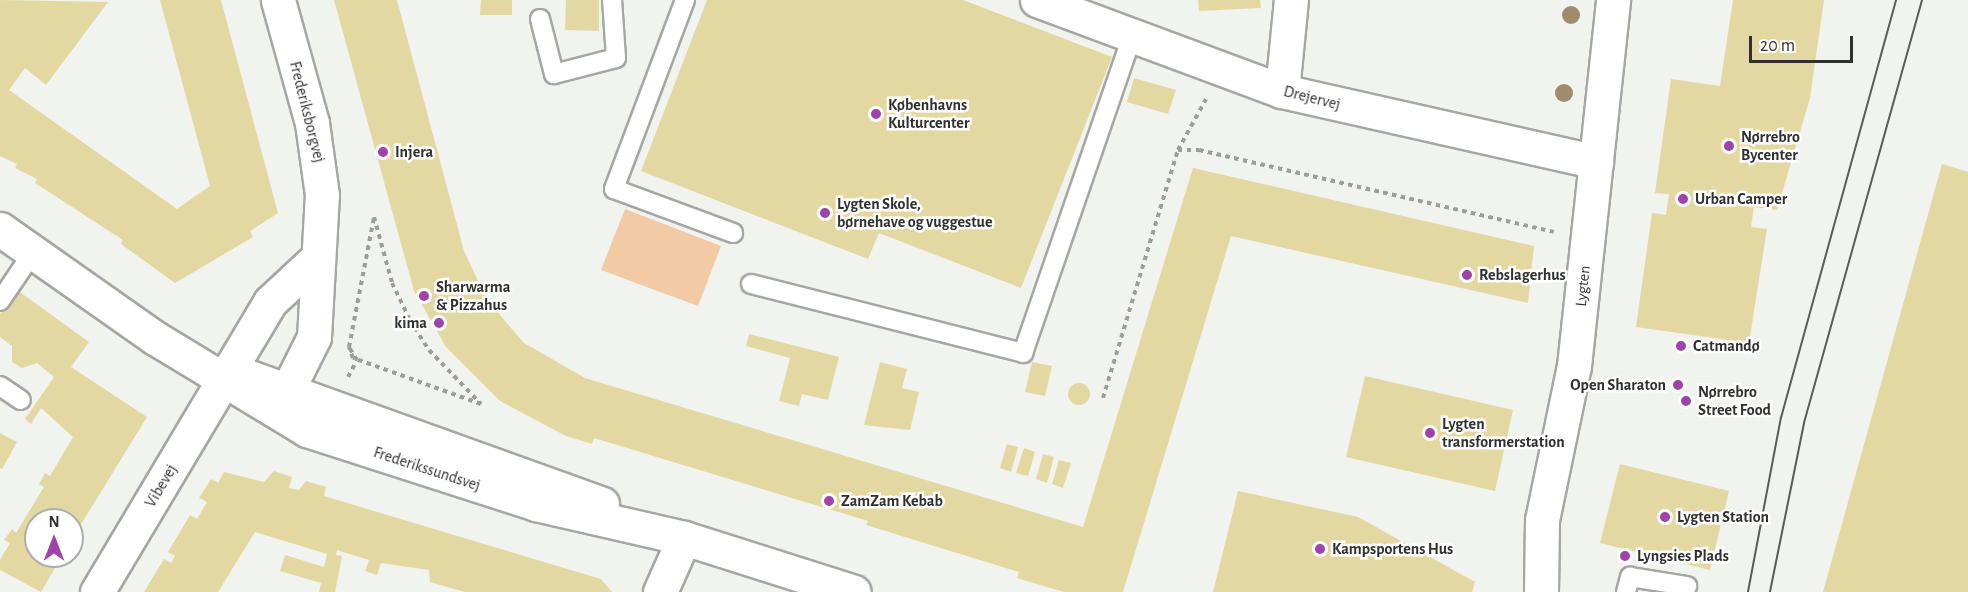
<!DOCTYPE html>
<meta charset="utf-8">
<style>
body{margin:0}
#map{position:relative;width:1968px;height:592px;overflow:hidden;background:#f0f3ee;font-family:"Alegreya Sans",sans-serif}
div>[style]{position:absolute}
.green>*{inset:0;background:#f3caa6}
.building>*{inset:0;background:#e4d8a2}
.round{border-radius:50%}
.path>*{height:4px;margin-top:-2px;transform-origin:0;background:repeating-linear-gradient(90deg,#9c9e9b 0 4.5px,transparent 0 9px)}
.roads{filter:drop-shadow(2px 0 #a4a7a2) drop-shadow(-2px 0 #a4a7a2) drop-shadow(0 2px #a4a7a2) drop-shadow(0 -2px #a4a7a2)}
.service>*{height:18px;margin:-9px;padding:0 9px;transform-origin:9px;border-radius:9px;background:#fff}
.minor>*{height:33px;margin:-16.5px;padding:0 16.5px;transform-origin:16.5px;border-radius:16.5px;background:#fff}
.tertiary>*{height:33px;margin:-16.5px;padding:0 16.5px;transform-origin:16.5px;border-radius:16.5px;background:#fff}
.tram>*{height:1.5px;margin:-0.75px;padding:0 0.75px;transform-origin:0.75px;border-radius:0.75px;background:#5a5c59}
.trees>*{width:18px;height:18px;margin:-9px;border-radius:50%;background:#a08b6e}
.dots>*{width:16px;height:16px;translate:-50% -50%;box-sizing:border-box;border:3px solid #fff;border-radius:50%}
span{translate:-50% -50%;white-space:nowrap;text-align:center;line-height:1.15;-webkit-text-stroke:5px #fff;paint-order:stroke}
.street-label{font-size:16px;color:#30312f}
.poi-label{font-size:16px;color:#30312f;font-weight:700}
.left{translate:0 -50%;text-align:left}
.right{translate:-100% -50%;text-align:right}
.north{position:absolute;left:24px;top:508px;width:60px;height:60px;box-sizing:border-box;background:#fff;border:2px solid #acadac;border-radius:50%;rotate:0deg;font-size:16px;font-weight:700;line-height:24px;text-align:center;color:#30312f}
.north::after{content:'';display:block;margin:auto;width:21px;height:27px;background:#9f42ab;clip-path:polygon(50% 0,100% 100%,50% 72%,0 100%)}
.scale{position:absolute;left:1749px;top:36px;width:104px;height:27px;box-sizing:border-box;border:3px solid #30312f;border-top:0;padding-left:8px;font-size:18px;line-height:21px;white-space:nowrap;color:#30312f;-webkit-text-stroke:4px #fff;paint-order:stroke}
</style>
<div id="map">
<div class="green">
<div style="clip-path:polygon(625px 209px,721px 246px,698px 306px,601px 270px)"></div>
</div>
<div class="building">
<div style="clip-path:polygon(0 0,108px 2px,46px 85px,25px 68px,9px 90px,177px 209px,210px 186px,160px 0,221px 0,278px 213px,250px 231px,253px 237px,175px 283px,121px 244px,123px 240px,35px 183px,37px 179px,15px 168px,17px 164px,0 156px)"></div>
<div style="clip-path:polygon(334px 0,397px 0,464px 251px,487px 300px,524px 343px,585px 378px,1083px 527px,1193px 168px,1534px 246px,1528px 303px,1231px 236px,1123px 592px,1064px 592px,1017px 578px,1019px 572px,866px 525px,868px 521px,594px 438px,592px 444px,566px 436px,500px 401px,446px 347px,414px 291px)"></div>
<div style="clip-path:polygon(481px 0,512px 0,512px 15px,480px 15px)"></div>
<div style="clip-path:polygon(566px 0,599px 0,599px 31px,565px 30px)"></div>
<div style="clip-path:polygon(707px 0,963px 0,1112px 57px,1021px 288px,879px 233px,868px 259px,641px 171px)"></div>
<div style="clip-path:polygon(1198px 0,1260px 0,1261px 8px,1199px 11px)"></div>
<div style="clip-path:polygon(1733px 0,1824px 0,1810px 98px,1777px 210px,1754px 207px,1751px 227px,1767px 229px,1749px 343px,1636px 327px,1652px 213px,1666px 215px,1669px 194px,1655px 193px,1671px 79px,1720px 86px)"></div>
<div style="clip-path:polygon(1134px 78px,1176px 90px,1168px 114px,1127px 102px)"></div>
<div style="clip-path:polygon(1942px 164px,1968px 172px,1968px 592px,1823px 592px)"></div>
<div style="clip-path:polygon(17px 290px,89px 342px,71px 367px,147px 417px,72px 539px,72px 520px,36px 520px,36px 556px,62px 556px,41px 592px,0 570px,0 560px,10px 543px,4px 540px,12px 529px,16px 533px,44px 487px,39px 484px,45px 473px,50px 476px,73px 437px,41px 408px,31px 424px,25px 419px,54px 377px,37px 363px,22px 368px,12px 362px,12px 346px,0 337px,0 314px)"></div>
<div style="clip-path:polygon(749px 334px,839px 357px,828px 400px,802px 394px,799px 406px,779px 401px,790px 358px,746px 346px)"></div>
<div style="clip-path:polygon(880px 362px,907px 369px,902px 388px,919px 392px,910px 430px,864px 425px)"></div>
<div style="clip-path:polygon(1032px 362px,1052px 366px,1045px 396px,1025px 392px)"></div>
<div style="clip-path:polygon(1365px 376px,1513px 410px,1495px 491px,1346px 457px)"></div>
<div class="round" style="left:1068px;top:383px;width:22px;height:22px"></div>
<div style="clip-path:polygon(0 433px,17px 442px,2px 469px,0 468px)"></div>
<div style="clip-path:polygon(1007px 444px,1018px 447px,1011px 472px,1000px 468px)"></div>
<div style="clip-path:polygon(1024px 448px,1035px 452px,1028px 476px,1016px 473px)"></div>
<div style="clip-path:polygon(1043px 454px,1054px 457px,1047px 483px,1036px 479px)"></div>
<div style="clip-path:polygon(1059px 460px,1071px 463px,1063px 488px,1052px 484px)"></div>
<div style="clip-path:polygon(1620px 464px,1729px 491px,1710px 570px,1600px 543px)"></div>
<div style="clip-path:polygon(274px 471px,292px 477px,289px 488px,299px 490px,306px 481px,326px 487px,324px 496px,601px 579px,612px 592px,465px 592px,430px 582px,429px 570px,381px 563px,377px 575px,365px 571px,369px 560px,337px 550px,336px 555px,342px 556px,335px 592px,319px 592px,321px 583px,280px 571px,285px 555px,324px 567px,327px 554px,255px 532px,218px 592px,144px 592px,164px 559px,171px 563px,175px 556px,168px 552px,190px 515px,197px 519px,207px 502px,199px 498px,211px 479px,218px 483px,224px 472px,264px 482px)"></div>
<div style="clip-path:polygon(1238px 491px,1358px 517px,1475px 582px,1472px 592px,1213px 592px)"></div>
</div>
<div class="path">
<div style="left:1178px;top:150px;width:21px"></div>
<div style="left:1199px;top:150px;width:364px;rotate:13deg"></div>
<div style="left:374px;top:217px;width:68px;rotate:74.7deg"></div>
<div style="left:392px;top:283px;width:41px;rotate:64.1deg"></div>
<div style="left:410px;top:320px;width:36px;rotate:58deg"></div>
<div style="left:429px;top:350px;width:75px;rotate:46.1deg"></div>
<div style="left:481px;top:404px;width:136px;rotate:-160.2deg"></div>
<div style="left:353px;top:358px;width:12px;rotate:-110deg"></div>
<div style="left:349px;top:347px;width:132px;rotate:-79.1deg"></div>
<div style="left:348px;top:377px;width:19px;rotate:-62deg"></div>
<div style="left:357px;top:360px;width:15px;rotate:-122deg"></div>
<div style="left:1103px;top:398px;width:259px;rotate:-73.2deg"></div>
<div style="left:1178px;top:150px;width:58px;rotate:-61.2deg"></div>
</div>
<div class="roads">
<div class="service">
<div style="left:685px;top:0;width:202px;rotate:110.6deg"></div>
<div style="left:614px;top:189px;width:127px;rotate:20.3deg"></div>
<div style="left:540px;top:19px;width:57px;rotate:75.7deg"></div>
<div style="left:554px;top:74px;width:64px;rotate:-14.5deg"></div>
<div style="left:616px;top:58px;width:58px;rotate:-93.9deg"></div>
<div style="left:751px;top:284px;width:281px;rotate:14.2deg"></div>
<div style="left:1023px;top:353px;width:334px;rotate:-71deg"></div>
<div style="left:0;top:301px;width:60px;rotate:-55.8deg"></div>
<div style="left:0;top:386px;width:25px;rotate:34deg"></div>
<div style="left:1626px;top:592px;width:16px;rotate:-75deg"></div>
<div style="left:1630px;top:577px;width:58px;rotate:9deg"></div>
</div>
<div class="minor">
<div style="left:1037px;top:0;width:261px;rotate:20.4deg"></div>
<div style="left:1282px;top:91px;width:322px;rotate:12.7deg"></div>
<div style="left:1282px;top:91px;width:91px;rotate:-84.4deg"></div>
<div style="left:97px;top:592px;width:248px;rotate:-59.2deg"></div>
<div style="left:660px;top:592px;width:59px;rotate:-66deg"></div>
</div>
<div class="tertiary">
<div style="left:0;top:229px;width:189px;rotate:35.1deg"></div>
<div style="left:155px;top:338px;width:178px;rotate:31.2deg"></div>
<div style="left:307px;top:430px;width:241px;rotate:17.9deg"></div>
<div style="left:536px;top:504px;width:152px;rotate:12.9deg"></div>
<div style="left:684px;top:538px;width:178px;rotate:17.6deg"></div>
<div style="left:236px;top:372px;width:389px;rotate:19.8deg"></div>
<div style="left:224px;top:379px;width:90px;rotate:-59.1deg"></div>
<div style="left:270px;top:302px;width:60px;rotate:-43deg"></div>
<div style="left:267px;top:395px;width:22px;rotate:-16deg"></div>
<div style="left:288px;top:389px;width:58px;rotate:-63.4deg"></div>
<div style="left:314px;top:337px;width:142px;rotate:-86.8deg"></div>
<div style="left:322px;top:195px;width:73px;rotate:-97.9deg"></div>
<div style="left:312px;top:123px;width:128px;rotate:-105.5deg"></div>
<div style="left:1541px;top:592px;width:72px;rotate:-89.2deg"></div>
<div style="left:1542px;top:520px;width:157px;rotate:-78.3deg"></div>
<div style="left:1574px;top:366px;width:368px;rotate:-83.9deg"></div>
</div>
</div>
<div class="tram">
<div style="left:1748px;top:592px;width:177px;rotate:-79.3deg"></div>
<div style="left:1781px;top:418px;width:434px;rotate:-74.6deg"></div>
<div style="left:1770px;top:592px;width:172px;rotate:-78.6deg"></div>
<div style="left:1804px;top:423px;width:439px;rotate:-74.4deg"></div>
</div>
<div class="trees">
<div style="left:1571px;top:15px"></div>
<div style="left:1564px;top:93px"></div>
</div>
<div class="dots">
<div style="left:876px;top:114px;background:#9f42ab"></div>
<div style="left:1729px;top:146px;background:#9f42ab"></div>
<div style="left:383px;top:152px;background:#9f42ab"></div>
<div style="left:1683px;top:199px;background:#9f42ab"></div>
<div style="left:825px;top:213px;background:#9f42ab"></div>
<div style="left:1467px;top:275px;background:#9f42ab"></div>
<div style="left:424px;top:296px;background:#9f42ab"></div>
<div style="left:439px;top:323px;background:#9f42ab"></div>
<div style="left:1681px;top:346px;background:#9f42ab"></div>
<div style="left:1678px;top:385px;background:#9f42ab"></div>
<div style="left:1686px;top:401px;background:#9f42ab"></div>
<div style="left:1430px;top:433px;background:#9f42ab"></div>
<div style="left:829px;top:501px;background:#9f42ab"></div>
<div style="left:1665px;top:517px;background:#9f42ab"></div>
<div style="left:1320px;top:549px;background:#9f42ab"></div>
<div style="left:1625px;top:556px;background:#9f42ab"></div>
</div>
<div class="street-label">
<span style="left:1312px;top:98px;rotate:14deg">Drejervej</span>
<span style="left:307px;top:112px;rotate:76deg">Frederiksborgvej</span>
<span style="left:1583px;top:286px;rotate:-84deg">Lygten</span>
<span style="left:427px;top:469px;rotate:18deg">Frederikssundsvej</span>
<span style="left:161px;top:486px;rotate:-59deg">Vibevej</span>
</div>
<div class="poi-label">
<span class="left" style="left:888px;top:114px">Københavns<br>Kulturcenter</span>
<span class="left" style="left:1741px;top:146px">Nørrebro<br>Bycenter</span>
<span class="left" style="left:395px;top:152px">Injera</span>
<span class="left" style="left:1695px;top:199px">Urban Camper</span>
<span class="left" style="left:837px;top:213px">Lygten Skole,<br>børnehave og vuggestue</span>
<span class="left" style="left:1479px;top:275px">Rebslagerhus</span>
<span class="left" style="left:436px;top:296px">Sharwarma<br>&amp; Pizzahus</span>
<span class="right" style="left:427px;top:323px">kima</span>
<span class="left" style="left:1693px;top:346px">Catmandø</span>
<span class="right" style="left:1666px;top:385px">Open Sharaton</span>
<span class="left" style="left:1698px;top:401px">Nørrebro<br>Street Food</span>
<span class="left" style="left:1442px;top:433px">Lygten<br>transformerstation</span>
<span class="left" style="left:841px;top:501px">ZamZam Kebab</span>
<span class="left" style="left:1677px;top:517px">Lygten Station</span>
<span class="left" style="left:1332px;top:549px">Kampsportens Hus</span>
<span class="left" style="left:1637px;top:556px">Lyngsies Plads</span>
</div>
<div class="north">N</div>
<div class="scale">20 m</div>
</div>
